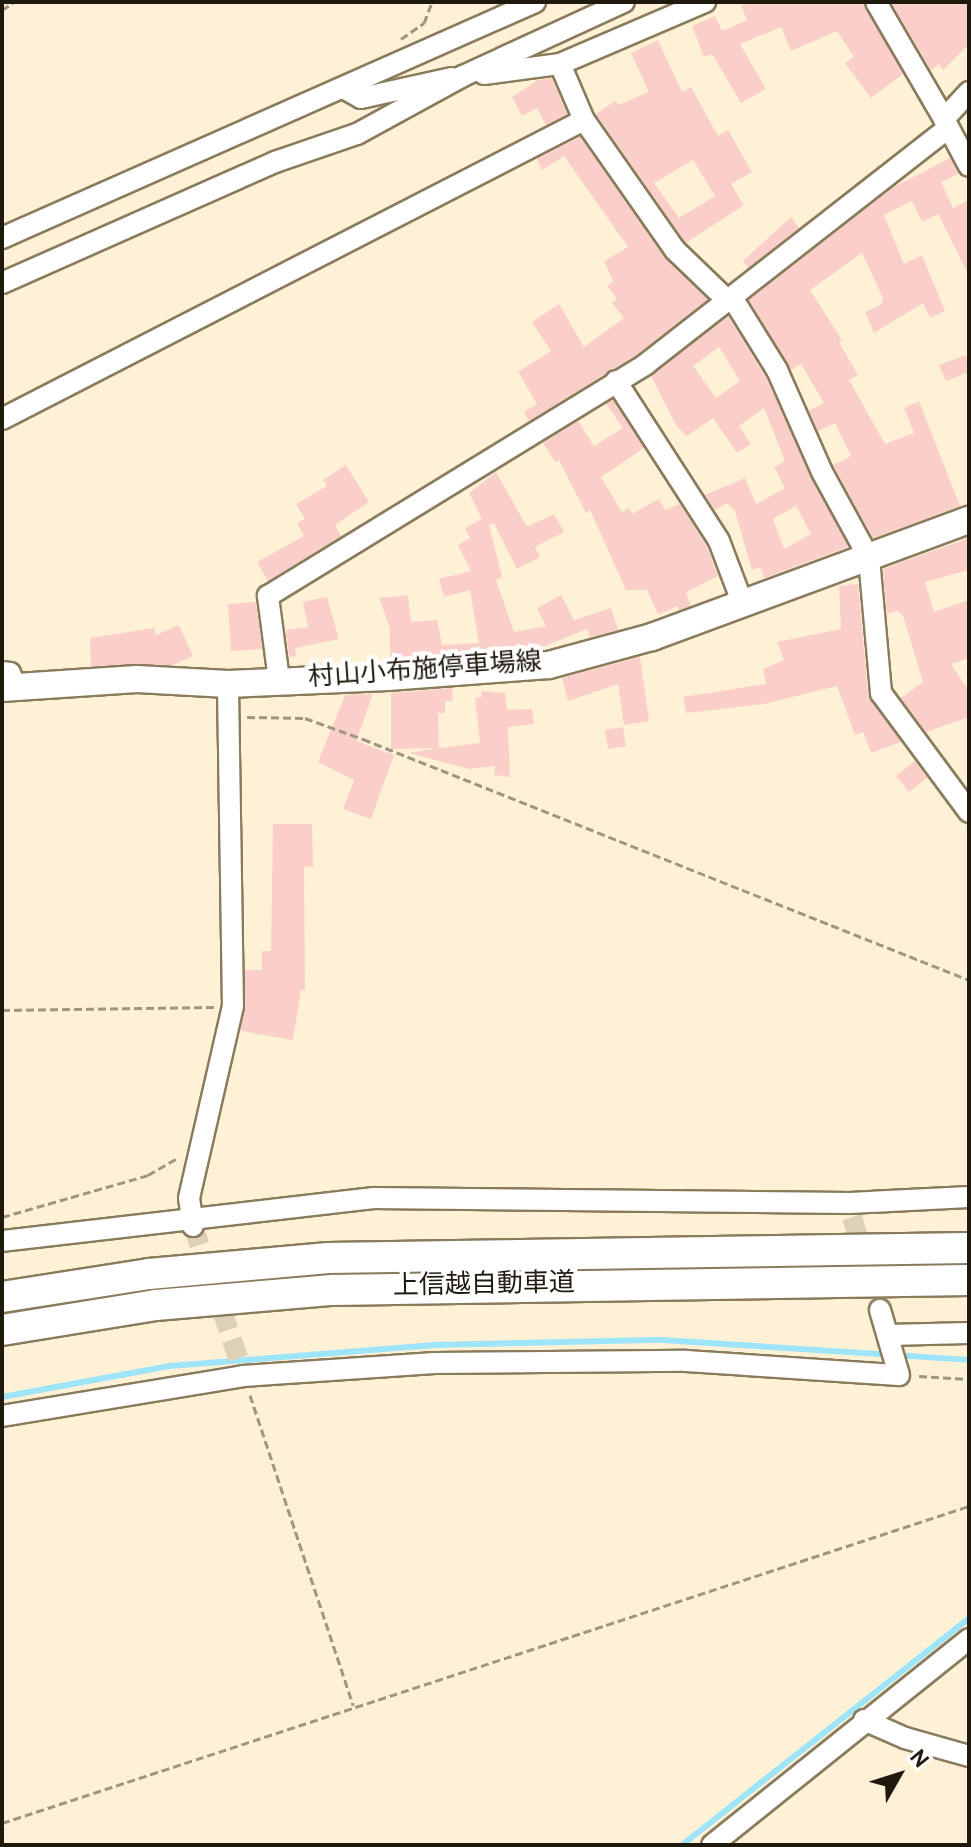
<!DOCTYPE html>
<meta charset="utf-8">
<style>
body{margin:0}
#map{position:relative;width:971px;height:1847px;overflow:hidden;background:#fef1d6;font-family:Overpass,"Noto Sans JP",sans-serif}
div>[style]{position:absolute}
.stream>*{height:6px;margin:-3px;padding:0 3px;transform-origin:3px;border-radius:3px;background:#9ee5fa}
.building>*{inset:0;background:#fbcfc9}
.minor-tunnel>*{height:20px;margin-top:-10px;transform-origin:0;background:repeating-linear-gradient(90deg,#ddd1b8 0 20px,transparent 0 30px)}
.path>*{height:3px;margin-top:-1.5px;transform-origin:0;background:repeating-linear-gradient(90deg,#9f9581 0 8px,transparent 0 12px)}
.roads{filter:drop-shadow(2px 0 #897b5c) drop-shadow(-2px 0 #897b5c) drop-shadow(0 2px #897b5c) drop-shadow(0 -2px #897b5c)}
.minor>*{height:20px;margin:-10px;padding:0 10px;transform-origin:10px;border-radius:10px;background:#fff}
.major>*{height:26px;margin:-13px;padding:0 13px;transform-origin:13px;border-radius:13px;background:#fff}
.highway>*{height:30px;margin:-15px;padding:0 15px;transform-origin:15px;border-radius:15px;background:#fff}
span{translate:-50% -50%;white-space:nowrap;text-align:center;line-height:1.15;-webkit-text-stroke:8px #fff;paint-order:stroke}
.street-label{font-size:26px;color:#201a0e}
.frame{position:absolute;inset:0;border:4px solid #201a0e;pointer-events:none}
.north{position:absolute;left:859px;top:1735px;width:80px;height:80px;-webkit-text-stroke:6px #fff;paint-order:stroke;rotate:51deg;font-size:22px;font-weight:700;line-height:32px;text-align:center;color:#201a0e}
.north::after{content:'';display:block;margin:auto;width:28px;height:36px;background:#201a0e;clip-path:polygon(50% 0,100% 100%,50% 72%,0 100%)}
</style>
<div id="map">
<div class="stream">
<div style="left:2px;top:1397px;width:170px;rotate:-10.5deg"></div>
<div style="left:169px;top:1366px;width:267px;rotate:-4.5deg"></div>
<div style="left:435px;top:1345px;width:227px;rotate:-1.3deg"></div>
<div style="left:662px;top:1340px;width:308px;rotate:3.7deg"></div>
<div style="left:682px;top:1845px;width:366px;rotate:-38.3deg"></div>
</div>
<div class="building">
<div style="clip-path:polygon(751px 2px,863px 2px,903px 74px,871px 98px,845px 63px,854px 57px,837px 31px,791px 51px,781px 27px,740px 44px,766px 89px,741px 103px,712px 54px,704px 57px,692px 26px,715px 16px,722px 31px,747px 20px,741px 6px)"></div>
<div style="clip-path:polygon(891px 2px,969px 2px,969px 44px,943px 70px,939px 64px,931px 70px)"></div>
<div style="clip-path:polygon(evenodd,658px 40px,682px 92px,691px 87px,718px 136px,728px 130px,752px 172px,731px 184px,744px 205px,686px 243px,596px 114px,615px 101px,618px 105px,649px 92px,631px 53px,658px 40px,693px 160px,715px 196px,679px 218px,654px 183px,693px 160px)"></div>
<div style="clip-path:polygon(552px 78px,567px 114px,546px 125px,537px 108px,522px 116px,512px 97px,538px 80px)"></div>
<div style="clip-path:polygon(580px 137px,664px 257px,708px 299px,639px 353px,529px 421px,524px 412px,537px 404px,518px 372px,551px 351px,532px 322px,559px 304px,584px 347px,624px 318px,612px 303px,617px 299px,607px 286px,613px 281px,604px 261px,628px 247px,564px 156px,542px 170px,537px 159px)"></div>
<div style="clip-path:polygon(950px 158px,958px 174px,941px 182px,953px 208px,969px 200px,969px 276px,938px 214px,922px 222px,912px 201px,884px 215px,904px 264px,922px 255px,945px 311px,930px 318px,923px 303px,874px 333px,865px 312px,881px 305px,883px 298px,862px 253px,810px 290px,842px 340px,839px 342px,858px 375px,849px 380px,885px 444px,914px 433px,904px 408px,919px 401px,960px 506px,873px 538px,833px 465px,851px 456px,835px 423px,818px 431px,809px 410px,824px 403px,801px 364px,791px 370px,749px 300px,894px 187px)"></div>
<div style="clip-path:polygon(791px 217px,799px 228px,748px 268px,743px 261px)"></div>
<div style="clip-path:polygon(evenodd,728px 316px,765px 376px,848px 547px,764px 578px,760px 567px,752px 570px,735px 511px,727px 503px,715px 510px,705px 495px,745px 478px,756px 504px,785px 488px,774px 467px,785px 461px,764px 408px,739px 426px,751px 444px,737px 453px,713px 418px,687px 436px,677px 427px,651px 376px,728px 316px,719px 347px,740px 381px,716px 398px,693px 366px,719px 347px,728px 316px,796px 506px,811px 534px,784px 549px,773px 519px,796px 506px)"></div>
<div style="clip-path:polygon(966px 355px,969px 372px,946px 381px,939px 365px)"></div>
<div style="clip-path:polygon(613px 400px,644px 448px,601px 477px,622px 512px,629px 508px,632px 514px,659px 499px,665px 510px,680px 504px,707px 547px,718px 576px,686px 592px,691px 606px,679px 610px,677px 606px,658px 615px,647px 590px,626px 590px,590px 510px,586px 513px,559px 460px,555px 462px,543px 443px,578px 421px,594px 446px,623px 428px,606px 404px)"></div>
<div style="clip-path:polygon(346px 465px,369px 502px,335px 525px,341px 536px,268px 581px,257px 562px,304px 536px,297px 523px,305px 519px,296px 504px,327px 486px,323px 480px)"></div>
<div style="clip-path:polygon(496px 472px,527px 527px,554px 514px,564px 532px,535px 547px,540px 557px,517px 569px,494px 523px,489px 524px,502px 577px,496px 580px,514px 632px,546px 626px,537px 608px,561px 595px,574px 620px,611px 608px,618px 630px,590px 637px,587px 629px,535px 650px,390px 660px,390px 628px,379px 598px,408px 595px,411px 622px,437px 620px,442px 645px,479px 643px,470px 590px,444px 597px,439px 579px,471px 571px,458px 545px,470px 538px,465px 528px,482px 519px,469px 493px)"></div>
<div style="clip-path:polygon(969px 538px,969px 570px,925px 582px,934px 612px,969px 600px,969px 658px,951px 664px,969px 691px,969px 717px,926px 732px,901px 698px,923px 682px,903px 616px,898px 611px,887px 614px,883px 569px)"></div>
<div style="clip-path:polygon(858px 584px,868px 695px,901px 742px,871px 753px,863px 732px,855px 735px,837px 686px,764px 704px,686px 713px,683px 697px,766px 684px,763px 669px,784px 660px,777px 642px,841px 629px,839px 586px)"></div>
<div style="clip-path:polygon(327px 597px,339px 639px,295px 648px,296px 656px,289px 657px,286px 630px,308px 627px,303px 602px)"></div>
<div style="clip-path:polygon(256px 602px,262px 649px,231px 651px,228px 604px)"></div>
<div style="clip-path:polygon(179px 625px,193px 656px,173px 665px,91px 666px,90px 638px,154px 628px,156px 635px)"></div>
<div style="clip-path:polygon(640px 657px,649px 721px,624px 725px,618px 684px,568px 701px,562px 678px)"></div>
<div style="clip-path:polygon(452px 688px,453px 701px,445px 701px,445px 713px,438px 713px,439px 748px,480px 743px,475px 698px,482px 697px,481px 691px,505px 693px,507px 710px,532px 709px,534px 724px,508px 727px,510px 777px,494px 775px,495px 766px,469px 769px,409px 753px,438px 748px,391px 749px,391px 693px)"></div>
<div style="clip-path:polygon(373px 694px,356px 741px,394px 755px,371px 819px,343px 809px,354px 780px,318px 762px,345px 695px)"></div>
<div style="clip-path:polygon(623px 727px,626px 746px,608px 749px,605px 730px)"></div>
<div style="clip-path:polygon(915px 761px,927px 778px,909px 792px,896px 776px)"></div>
<div style="clip-path:polygon(273px 824px,312px 824px,313px 867px,304px 866px,305px 990px,301px 990px,293px 1040px,241px 1031px,245px 970px,262px 970px,262px 951px,271px 951px)"></div>
</div>
<div class="minor-tunnel">
<div style="left:852px;top:1217px;width:97px;rotate:73.2deg"></div>
<div style="left:193px;top:1226px;width:148px;rotate:71.1deg"></div>
</div>
<div class="path">
<div style="left:2px;top:10px;width:14px;rotate:-34deg"></div>
<div style="left:401px;top:39px;width:28px;rotate:-35deg"></div>
<div style="left:424px;top:23px;width:22px;rotate:-69deg"></div>
<div style="left:247px;top:717px;width:58px;rotate:1deg"></div>
<div style="left:305px;top:718px;width:62px;rotate:19.9deg"></div>
<div style="left:363px;top:739px;width:652px;rotate:21.69deg"></div>
<div style="left:2px;top:1010px;width:212px;rotate:-0.8deg"></div>
<div style="left:2px;top:1217px;width:152px;rotate:-16deg"></div>
<div style="left:148px;top:1175px;width:36px;rotate:-30deg"></div>
<div style="left:919px;top:1376px;width:50px;rotate:3.4deg"></div>
<div style="left:250px;top:1395px;width:327px;rotate:71.6deg"></div>
<div style="left:2px;top:1823px;width:1018px;rotate:-18.15deg"></div>
</div>
<div class="roads">
<div class="minor">
<div style="left:876px;top:2px;width:135px;rotate:59.8deg"></div>
<div style="left:560px;top:64px;width:158px;rotate:-23.2deg"></div>
<div style="left:484px;top:74px;width:77px;rotate:-7.5deg"></div>
<div style="left:560px;top:64px;width:61px;rotate:66.8deg"></div>
<div style="left:584px;top:120px;width:159px;rotate:55deg"></div>
<div style="left:675px;top:250px;width:75px;rotate:43.9deg"></div>
<div style="left:345px;top:89px;width:18px;rotate:29deg"></div>
<div style="left:361px;top:98px;width:93px;rotate:-12.4deg"></div>
<div style="left:969px;top:92px;width:37px;rotate:133deg"></div>
<div style="left:944px;top:119px;width:53px;rotate:62deg"></div>
<div style="left:2px;top:238px;width:583px;rotate:-23.88deg"></div>
<div style="left:2px;top:283px;width:299px;rotate:-23.9deg"></div>
<div style="left:275px;top:162px;width:87px;rotate:-18.9deg"></div>
<div style="left:357px;top:134px;width:121px;rotate:-28.7deg"></div>
<div style="left:463px;top:76px;width:177px;rotate:-24.7deg"></div>
<div style="left:733px;top:299px;width:84px;rotate:58.2deg"></div>
<div style="left:777px;top:370px;width:111px;rotate:66.2deg"></div>
<div style="left:822px;top:472px;width:98px;rotate:61.3deg"></div>
<div style="left:869px;top:558px;width:136px;rotate:84.9deg"></div>
<div style="left:881px;top:693px;width:148px;rotate:53.5deg"></div>
<div style="left:616px;top:381px;width:190px;rotate:57.2deg"></div>
<div style="left:719px;top:541px;width:65px;rotate:69.3deg"></div>
<div style="left:2px;top:419px;width:654px;rotate:-27.19deg"></div>
<div style="left:2px;top:672px;width:8px;rotate:7deg"></div>
<div style="left:10px;top:673px;width:16px;rotate:68deg"></div>
<div style="left:279px;top:680px;width:85px;rotate:-97.5deg"></div>
<div style="left:268px;top:596px;width:444px;rotate:-31.5deg"></div>
<div style="left:646px;top:364px;width:383px;rotate:-38deg"></div>
<div style="left:193px;top:1226px;width:28px;rotate:-98deg"></div>
<div style="left:189px;top:1198px;width:197px;rotate:-77.1deg"></div>
<div style="left:233px;top:1006px;width:322px;rotate:-90.9deg"></div>
<div style="left:2px;top:1241px;width:373px;rotate:-6.6deg"></div>
<div style="left:373px;top:1198px;width:477px;rotate:0.6deg"></div>
<div style="left:850px;top:1203px;width:119px;rotate:-2.9deg"></div>
<div style="left:888px;top:1335px;width:81px;rotate:-1.4deg"></div>
<div style="left:2px;top:1416px;width:244px;rotate:-9.4deg"></div>
<div style="left:243px;top:1376px;width:192px;rotate:-3.9deg"></div>
<div style="left:435px;top:1363px;width:251px;rotate:-0.5deg"></div>
<div style="left:686px;top:1361px;width:213px;rotate:3.8deg"></div>
<div style="left:899px;top:1375px;width:68px;rotate:-106.3deg"></div>
<div style="left:864px;top:1720px;width:45px;rotate:23.7deg"></div>
<div style="left:905px;top:1738px;width:66px;rotate:15.7deg"></div>
<div style="left:712px;top:1845px;width:329px;rotate:-38.7deg"></div>
</div>
<div class="major">
<div style="left:2px;top:688px;width:135px;rotate:-3.8deg"></div>
<div style="left:137px;top:679px;width:91px;rotate:3.1deg"></div>
<div style="left:228px;top:684px;width:160px;rotate:-2.5deg"></div>
<div style="left:388px;top:677px;width:161px;rotate:-4.3deg"></div>
<div style="left:549px;top:665px;width:107px;rotate:-15.2deg"></div>
<div style="left:652px;top:637px;width:338px;rotate:-20.3deg"></div>
</div>
<div class="highway">
<div style="left:2px;top:1297px;width:149px;rotate:-8.9deg"></div>
<div style="left:149px;top:1274px;width:180px;rotate:-5.1deg"></div>
<div style="left:328px;top:1258px;width:641px;rotate:-0.89deg"></div>
<div style="left:2px;top:1330px;width:156px;rotate:-9.2deg"></div>
<div style="left:156px;top:1305px;width:177px;rotate:-4.9deg"></div>
<div style="left:332px;top:1290px;width:637px;rotate:-0.9deg"></div>
</div>
</div>
<div class="street-label">
<span style="left:425px;top:671px;rotate:-4deg">村山小布施停車場線</span>
<span style="left:484px;top:1286px;rotate:-1deg">上信越自動車道</span>
</div>
<div class="frame"></div>
<div class="north">N</div>
</div>
